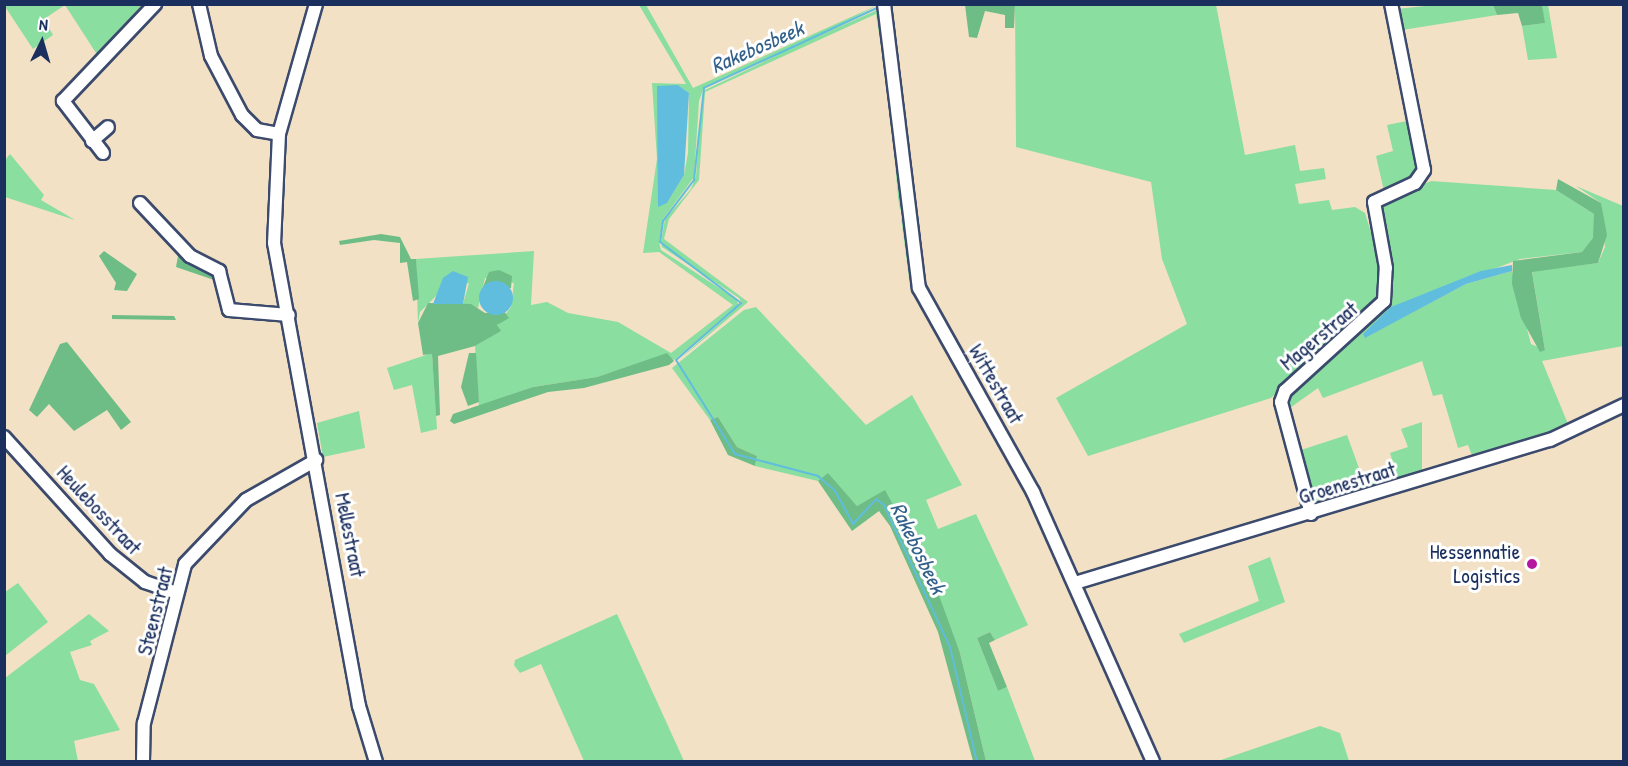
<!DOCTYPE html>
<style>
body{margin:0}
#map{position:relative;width:1628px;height:766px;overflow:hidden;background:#f2e1c4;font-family:"Patrick Hand",sans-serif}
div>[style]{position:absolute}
.green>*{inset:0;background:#89dea0}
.forest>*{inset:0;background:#6ebd86}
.water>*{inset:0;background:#60bdde}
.round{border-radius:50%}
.stream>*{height:2px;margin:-1px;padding:0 1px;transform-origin:1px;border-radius:1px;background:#60bdde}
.roads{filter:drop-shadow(2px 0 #3b4a6d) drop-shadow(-2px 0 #3b4a6d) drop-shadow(0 2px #3b4a6d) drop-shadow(0 -2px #3b4a6d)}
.minor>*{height:12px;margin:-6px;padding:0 6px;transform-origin:6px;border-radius:6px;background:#fff}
.dots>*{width:16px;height:16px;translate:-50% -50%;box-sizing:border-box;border:3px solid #fff;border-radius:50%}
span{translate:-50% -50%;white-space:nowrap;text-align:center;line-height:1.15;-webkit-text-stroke:6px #fff;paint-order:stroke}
.street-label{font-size:21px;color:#1b2f5e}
.poi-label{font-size:21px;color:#1b2f5e}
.right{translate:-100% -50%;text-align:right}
.water-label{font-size:22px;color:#33618b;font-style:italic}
.frame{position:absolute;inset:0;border:6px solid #1b2f5e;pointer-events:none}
.north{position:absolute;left:12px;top:12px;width:60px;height:60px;-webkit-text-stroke:4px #fff;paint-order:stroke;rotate:5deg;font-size:16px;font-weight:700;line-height:24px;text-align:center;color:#1b2f5e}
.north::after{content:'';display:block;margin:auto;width:21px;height:27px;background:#1b2f5e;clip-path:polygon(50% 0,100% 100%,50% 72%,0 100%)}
</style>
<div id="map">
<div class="green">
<div style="clip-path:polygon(1444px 4px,1493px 5px,1497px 15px,1402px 30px,1397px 9px)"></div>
<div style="clip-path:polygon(4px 5px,151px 5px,98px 56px,65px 5px,44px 19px,53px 35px,33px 49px)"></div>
<div style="clip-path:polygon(evenodd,639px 5px,646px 5px,693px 88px,878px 5px,818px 36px,882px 8px,895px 137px,876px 14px,705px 92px,699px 180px,669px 219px,664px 239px,748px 302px,680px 359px,742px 303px,739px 298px,662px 247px,661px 242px,665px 219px,691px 189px,696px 176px,703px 91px,782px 53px,704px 87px,699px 101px,694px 177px,663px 219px,659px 242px,661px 250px,736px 299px,739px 306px,674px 360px,663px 355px,597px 377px,533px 387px,479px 407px,475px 346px,500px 331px,497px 326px,511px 307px,514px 283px,485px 278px,478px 308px,463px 304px,469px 283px,438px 294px,420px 312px,418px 323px,416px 259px,534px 251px,531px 305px,547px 302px,568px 313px,618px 322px,671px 353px,733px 305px,659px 252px,643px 253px,657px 159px,652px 83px,686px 84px,639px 5px,678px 85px,689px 93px,688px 153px,684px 175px,667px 203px,658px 184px,660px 122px,678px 85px)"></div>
<div style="clip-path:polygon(1015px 5px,1216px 5px,1245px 155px,1295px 145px,1300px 171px,1324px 168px,1326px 179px,1295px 184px,1299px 204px,1329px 200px,1332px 210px,1355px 207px,1365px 213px,1381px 265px,1381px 297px,1271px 398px,1088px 456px,1056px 398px,1187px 324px,1162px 259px,1151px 182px,1016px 147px)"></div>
<div style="clip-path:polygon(1542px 5px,1548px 5px,1557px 58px,1528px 60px,1522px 26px,1544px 23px)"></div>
<div style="clip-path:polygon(1412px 120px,1420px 168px,1414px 178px,1384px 191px,1376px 156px,1393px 151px,1387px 125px)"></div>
<div style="clip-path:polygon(894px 151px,903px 209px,900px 210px,898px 197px)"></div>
<div style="clip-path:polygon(10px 154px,44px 195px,41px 200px,75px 220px,5px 197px,5px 160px)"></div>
<div style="clip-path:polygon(1431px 181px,1556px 190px,1594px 214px,1594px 238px,1582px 252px,1520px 259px,1396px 306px,1366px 337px,1466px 284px,1512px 271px,1531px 344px,1545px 350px,1532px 271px,1598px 263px,1605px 247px,1601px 203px,1576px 186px,1623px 206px,1623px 346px,1542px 361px,1568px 424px,1474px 461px,1468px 445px,1458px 448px,1442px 394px,1433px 396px,1422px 361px,1323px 398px,1318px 388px,1287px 410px,1289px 391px,1385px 306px,1391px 282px,1379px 209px,1383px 202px)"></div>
<div style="clip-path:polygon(901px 217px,906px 230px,914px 286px,910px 286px)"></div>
<div style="clip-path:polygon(756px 307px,866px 425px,912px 395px,962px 485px,926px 500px,938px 529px,976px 514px,1028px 625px,995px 640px,990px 632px,977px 638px,998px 691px,1007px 687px,1035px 761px,986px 761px,960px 653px,885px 491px,857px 506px,828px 474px,818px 481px,755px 466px,757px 456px,737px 447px,718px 417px,710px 420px,672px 368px,744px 310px)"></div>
<div style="clip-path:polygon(432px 353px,437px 429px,421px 433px,412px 385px,394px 390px,387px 368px)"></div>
<div style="clip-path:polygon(359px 411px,365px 448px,323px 457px,317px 423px)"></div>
<div style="clip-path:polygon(1422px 422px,1422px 476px,1316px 505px,1313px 501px,1301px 450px,1347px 435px,1364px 482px,1396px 472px,1390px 453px,1408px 447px,1401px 429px)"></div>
<div style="clip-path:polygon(1270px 557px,1285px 602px,1184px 643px,1179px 634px,1259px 601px,1248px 566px)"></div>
<div style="clip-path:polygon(18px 583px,48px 622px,5px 656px,5px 592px)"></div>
<div style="clip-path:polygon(89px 614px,109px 631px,90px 641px,92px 645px,70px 652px,80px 680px,94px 684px,120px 730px,74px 741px,78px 761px,5px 761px,5px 678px)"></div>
<div style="clip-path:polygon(617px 614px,684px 761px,584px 761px,541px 664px,520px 673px,514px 665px,515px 660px)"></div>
<div style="clip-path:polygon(1320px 726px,1340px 733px,1349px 761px,1218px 761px)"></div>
</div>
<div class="forest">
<div style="clip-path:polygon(965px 5px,1015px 5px,1014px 28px,1005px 28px,1005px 15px,985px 11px,977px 38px,969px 37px)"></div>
<div style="clip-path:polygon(1493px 5px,1542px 5px,1545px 23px,1522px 26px,1518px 13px,1497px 15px)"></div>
<div style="clip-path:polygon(1558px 179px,1601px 203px,1607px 235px,1598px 263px,1532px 272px,1545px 350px,1540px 352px,1521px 318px,1512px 284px,1513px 261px,1582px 252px,1593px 238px,1594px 214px,1556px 190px)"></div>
<div style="clip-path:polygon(141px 211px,212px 272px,217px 281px,176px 267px,178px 256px)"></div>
<div style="clip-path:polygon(381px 234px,400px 237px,411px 259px,416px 259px,419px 299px,413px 301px,407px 262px,400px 263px,400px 243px,374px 240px,340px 245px,339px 241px)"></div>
<div style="clip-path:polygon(104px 251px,137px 274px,127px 291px,114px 290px,116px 283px,99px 256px)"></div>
<div style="clip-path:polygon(499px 270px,512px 276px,511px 288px,483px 287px,489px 272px)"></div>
<div style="clip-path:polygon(428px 303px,471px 304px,485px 313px,504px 311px,509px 318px,497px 325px,501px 331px,475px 346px,438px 356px,440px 415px,436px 416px,432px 354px,423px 355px,418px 323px)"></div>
<div style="clip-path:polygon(112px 315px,174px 316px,176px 320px,112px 319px)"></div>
<div style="clip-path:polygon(67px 342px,131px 422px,121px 430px,107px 410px,74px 431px,49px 404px,37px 417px,29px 410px,60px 344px)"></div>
<div style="clip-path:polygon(469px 353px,476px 353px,479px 402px,468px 406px,461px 387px)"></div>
<div style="clip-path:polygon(667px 353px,674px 361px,669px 365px,584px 388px,548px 392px,454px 424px,450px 421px,453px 414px,533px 387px,597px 377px)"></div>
<div style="clip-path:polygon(718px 417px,737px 447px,757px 456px,755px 466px,728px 455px,710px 420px)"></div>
<div style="clip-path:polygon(828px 473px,857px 506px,885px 490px,933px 579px,960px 653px,986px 761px,973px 761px,938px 632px,890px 526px,879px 511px,852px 531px,818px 481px)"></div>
<div style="clip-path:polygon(990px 632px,995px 640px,989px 643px,1007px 687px,998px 691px,977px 638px)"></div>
</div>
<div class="water">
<div style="clip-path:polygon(678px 85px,689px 93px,684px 175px,667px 203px,658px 207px,657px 86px)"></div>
<div style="clip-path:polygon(1512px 265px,1512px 271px,1466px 284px,1365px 338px,1363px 334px,1391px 307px,1481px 271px)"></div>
<div style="clip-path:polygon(453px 271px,468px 277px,463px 304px,433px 304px,443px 278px)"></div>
<div class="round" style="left:479px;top:281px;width:34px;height:34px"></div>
</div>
<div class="stream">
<div style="left:879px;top:7px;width:193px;rotate:155.2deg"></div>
<div style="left:704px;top:88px;width:93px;rotate:96.2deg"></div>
<div style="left:694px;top:180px;width:51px;rotate:127.1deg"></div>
<div style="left:663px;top:221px;width:21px;rotate:98deg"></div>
<div style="left:660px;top:242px;width:101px;rotate:37deg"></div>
<div style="left:741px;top:303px;width:86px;rotate:138.8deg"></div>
<div style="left:676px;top:360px;width:111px;rotate:57.9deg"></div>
<div style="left:735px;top:454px;width:86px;rotate:14.8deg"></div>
<div style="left:818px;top:476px;width:23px;rotate:41deg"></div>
<div style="left:835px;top:491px;width:38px;rotate:61deg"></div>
<div style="left:853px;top:524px;width:34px;rotate:-47deg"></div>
<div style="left:876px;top:499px;width:10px;rotate:37deg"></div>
<div style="left:884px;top:505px;width:157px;rotate:65.1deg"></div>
<div style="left:950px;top:647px;width:118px;rotate:76.8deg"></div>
</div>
<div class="roads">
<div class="minor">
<div style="left:199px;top:4px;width:53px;rotate:77deg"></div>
<div style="left:211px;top:56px;width:67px;rotate:62.3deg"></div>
<div style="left:242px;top:115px;width:21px;rotate:45deg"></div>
<div style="left:257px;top:130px;width:22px;rotate:10deg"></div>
<div style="left:316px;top:4px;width:135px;rotate:105.9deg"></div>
<div style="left:279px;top:134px;width:109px;rotate:92.6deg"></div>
<div style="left:274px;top:243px;width:471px;rotate:79.6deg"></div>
<div style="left:359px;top:706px;width:59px;rotate:73.1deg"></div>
<div style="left:884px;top:4px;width:286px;rotate:83deg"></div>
<div style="left:919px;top:288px;width:234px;rotate:60.8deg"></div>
<div style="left:1033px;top:492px;width:295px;rotate:66deg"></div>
<div style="left:92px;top:141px;width:21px;rotate:-41deg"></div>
<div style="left:103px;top:153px;width:66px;rotate:-127.6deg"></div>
<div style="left:63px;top:101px;width:134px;rotate:-46.5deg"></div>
<div style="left:140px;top:203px;width:73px;rotate:46.7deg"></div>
<div style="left:190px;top:256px;width:33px;rotate:27deg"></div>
<div style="left:219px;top:271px;width:40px;rotate:75.6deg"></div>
<div style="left:229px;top:310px;width:60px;rotate:4.8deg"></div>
<div style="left:4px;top:437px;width:158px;rotate:47.8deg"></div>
<div style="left:110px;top:554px;width:45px;rotate:38.7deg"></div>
<div style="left:145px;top:582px;width:34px;rotate:19deg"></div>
<div style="left:1311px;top:514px;width:116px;rotate:-105deg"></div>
<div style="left:1281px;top:402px;width:12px;rotate:-70deg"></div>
<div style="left:1285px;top:391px;width:134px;rotate:-42.3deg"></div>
<div style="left:1384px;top:301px;width:33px;rotate:-87deg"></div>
<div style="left:1386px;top:268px;width:67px;rotate:-100.3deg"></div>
<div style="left:1374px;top:202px;width:45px;rotate:-24.9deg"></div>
<div style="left:1415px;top:183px;width:16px;rotate:-55deg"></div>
<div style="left:1424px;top:170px;width:169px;rotate:-101.2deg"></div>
<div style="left:1075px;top:583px;width:496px;rotate:-16.8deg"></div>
<div style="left:1550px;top:440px;width:82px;rotate:-25.3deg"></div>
<div style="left:143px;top:762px;width:39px;rotate:-89deg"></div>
<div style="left:144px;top:723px;width:164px;rotate:-75.5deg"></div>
<div style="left:185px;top:564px;width:88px;rotate:-46.4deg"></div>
<div style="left:246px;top:500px;width:81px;rotate:-29.7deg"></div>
</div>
</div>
<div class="dots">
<div style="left:1532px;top:564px;background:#b5179e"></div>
</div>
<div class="street-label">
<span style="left:1319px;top:336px;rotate:-40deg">Magerstraat</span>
<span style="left:996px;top:384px;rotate:60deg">Wittestraat</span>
<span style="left:1347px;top:483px;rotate:-17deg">Groenestraat</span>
<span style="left:99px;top:510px;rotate:47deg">Heulebosstraat</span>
<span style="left:350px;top:535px;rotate:79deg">Mellestraat</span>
<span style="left:155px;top:611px;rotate:-76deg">Steenstraat</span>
</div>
<div class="poi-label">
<span class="right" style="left:1520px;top:564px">Hessennatie<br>Logistics</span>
</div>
<div class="water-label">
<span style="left:757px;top:47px;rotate:-24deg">Rakebosbeek</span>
<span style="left:918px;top:548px;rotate:64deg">Rakebosbeek</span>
</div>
<div class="frame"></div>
<div class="north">N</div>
</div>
